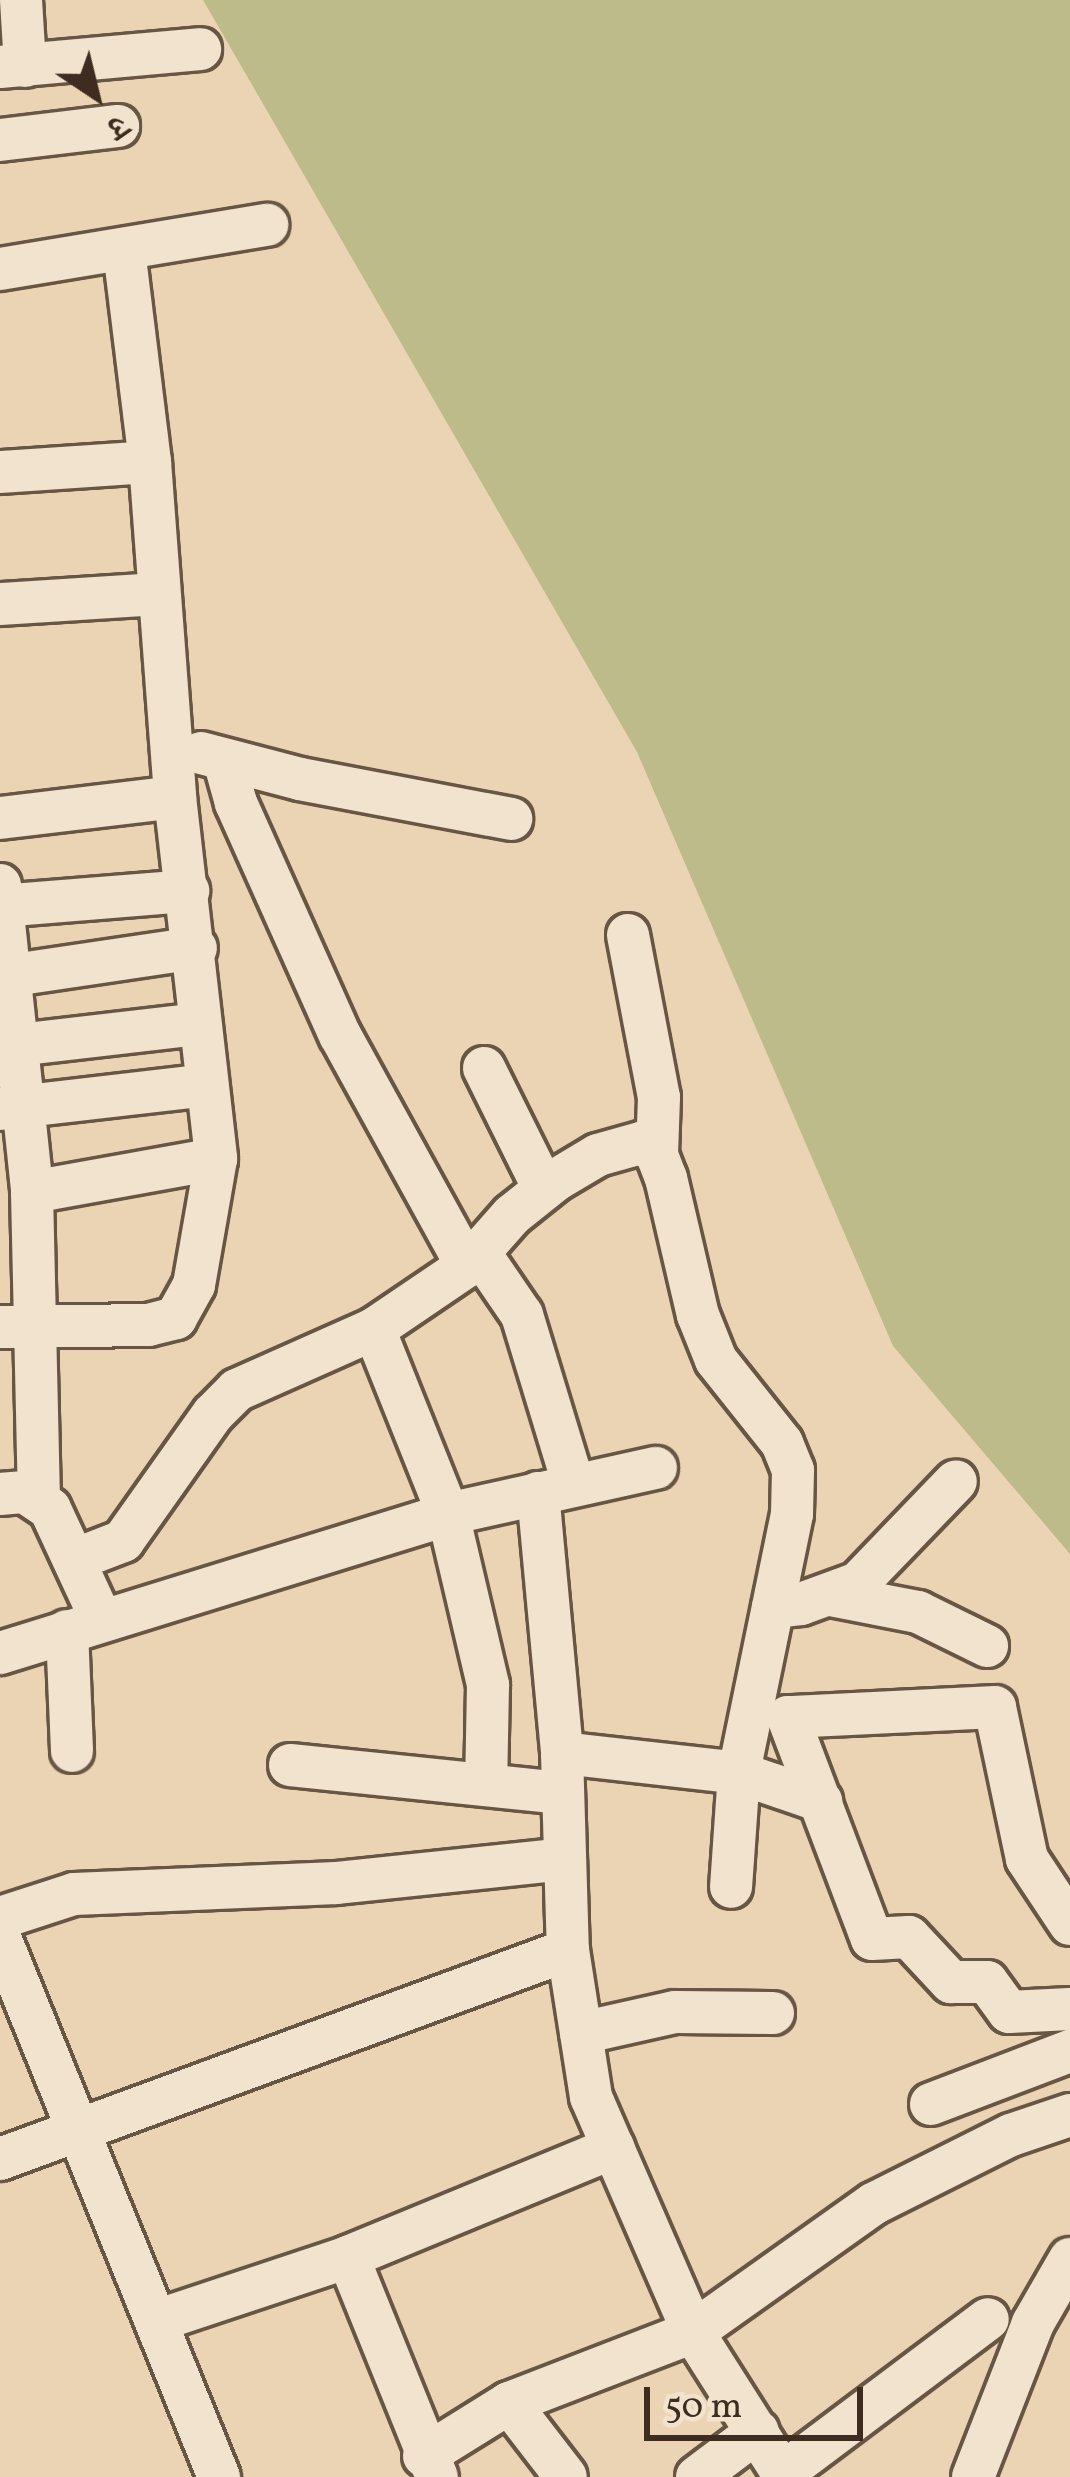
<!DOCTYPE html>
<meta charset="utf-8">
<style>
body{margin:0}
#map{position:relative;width:1070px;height:2477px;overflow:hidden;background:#ebd4b4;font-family:Vollkorn,"Noto Serif Devanagari",serif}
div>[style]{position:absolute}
.green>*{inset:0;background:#bdbb89}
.roads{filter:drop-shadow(3px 0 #685644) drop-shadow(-3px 0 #685644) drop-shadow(0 3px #685644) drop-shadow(0 -3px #685644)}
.minor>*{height:42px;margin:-21px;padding:0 21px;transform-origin:21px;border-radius:21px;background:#f2e3ce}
span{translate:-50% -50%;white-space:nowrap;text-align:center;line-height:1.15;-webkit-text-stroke:9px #f2e3ce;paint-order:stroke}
.north{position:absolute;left:36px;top:36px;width:120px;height:120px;-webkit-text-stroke:9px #f2e3ce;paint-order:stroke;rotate:145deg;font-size:33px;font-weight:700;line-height:48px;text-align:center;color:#3d2c1f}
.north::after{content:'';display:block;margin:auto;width:42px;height:54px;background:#3d2c1f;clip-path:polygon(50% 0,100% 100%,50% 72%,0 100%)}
.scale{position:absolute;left:644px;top:2387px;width:219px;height:54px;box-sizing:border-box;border:6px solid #3d2c1f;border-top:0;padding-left:15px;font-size:36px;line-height:42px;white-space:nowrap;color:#3d2c1f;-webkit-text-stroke:9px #f2e3ce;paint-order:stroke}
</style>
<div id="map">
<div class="green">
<div style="clip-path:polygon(203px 0,1070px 0,1070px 1554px,893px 1346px,637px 752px)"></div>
</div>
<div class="roads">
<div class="minor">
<div style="left:21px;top:0;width:66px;rotate:86.5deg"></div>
<div style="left:0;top:67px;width:201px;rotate:-5.1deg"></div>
<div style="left:0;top:140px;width:119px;rotate:-6.8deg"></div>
<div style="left:124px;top:250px;width:214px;rotate:83deg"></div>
<div style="left:0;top:269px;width:271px;rotate:-9.4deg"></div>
<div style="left:0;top:472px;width:150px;rotate:-3.8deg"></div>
<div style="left:150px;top:462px;width:336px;rotate:85.7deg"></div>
<div style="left:175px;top:797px;width:364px;rotate:83.5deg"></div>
<div style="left:216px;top:1159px;width:128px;rotate:99.9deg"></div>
<div style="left:194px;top:1285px;width:38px;rotate:119deg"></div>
<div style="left:176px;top:1318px;width:29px;rotate:166deg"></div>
<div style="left:148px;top:1325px;width:148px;rotate:179.2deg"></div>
<div style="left:0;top:604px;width:157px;rotate:-3.6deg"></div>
<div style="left:201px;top:753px;width:102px;rotate:14.7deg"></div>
<div style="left:300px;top:779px;width:215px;rotate:10.7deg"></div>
<div style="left:224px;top:760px;width:45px;rotate:74.4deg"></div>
<div style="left:236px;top:803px;width:254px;rotate:65.9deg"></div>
<div style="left:340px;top:1035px;width:264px;rotate:61.2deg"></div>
<div style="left:0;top:818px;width:176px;rotate:-6.8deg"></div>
<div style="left:0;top:885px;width:309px;rotate:84deg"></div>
<div style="left:32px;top:1192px;width:306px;rotate:88.7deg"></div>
<div style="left:0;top:906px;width:189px;rotate:-4.6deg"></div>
<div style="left:628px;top:935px;width:165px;rotate:79.2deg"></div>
<div style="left:659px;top:1097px;width:58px;rotate:92deg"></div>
<div style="left:0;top:977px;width:198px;rotate:-8.4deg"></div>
<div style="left:0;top:1047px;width:200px;rotate:-6.6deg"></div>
<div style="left:484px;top:1068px;width:135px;rotate:63.6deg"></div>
<div style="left:0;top:1109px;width:208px;rotate:-6.6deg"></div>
<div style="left:32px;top:1192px;width:187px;rotate:-10.2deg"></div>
<div style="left:479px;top:1252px;width:76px;rotate:55.7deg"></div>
<div style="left:522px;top:1315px;width:176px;rotate:73.1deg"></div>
<div style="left:374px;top:1329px;width:199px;rotate:68.2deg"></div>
<div style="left:448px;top:1514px;width:176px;rotate:76.8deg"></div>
<div style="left:488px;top:1685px;width:100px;rotate:91.1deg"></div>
<div style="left:538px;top:1493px;width:261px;rotate:84.7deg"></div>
<div style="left:562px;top:1753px;width:197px;rotate:88.3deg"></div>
<div style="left:568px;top:1950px;width:149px;rotate:81.1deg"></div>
<div style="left:591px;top:2097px;width:256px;rotate:66.5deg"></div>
<div style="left:693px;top:2332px;width:172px;rotate:57.6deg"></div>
<div style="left:0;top:1494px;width:25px;rotate:-5deg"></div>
<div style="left:25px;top:1492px;width:30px;rotate:34deg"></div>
<div style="left:50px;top:1509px;width:123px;rotate:65.1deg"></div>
<div style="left:74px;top:1560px;width:53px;rotate:-21.2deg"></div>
<div style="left:123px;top:1541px;width:156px;rotate:-54.7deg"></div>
<div style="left:213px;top:1414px;width:34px;rotate:-45deg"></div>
<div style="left:237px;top:1390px;width:150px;rotate:-24deg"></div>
<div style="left:374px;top:1329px;width:112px;rotate:-34.1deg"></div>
<div style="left:467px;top:1266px;width:68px;rotate:-48.6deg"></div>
<div style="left:512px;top:1215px;width:56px;rotate:-38.5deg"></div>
<div style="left:556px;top:1180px;width:49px;rotate:-30.8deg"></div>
<div style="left:598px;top:1155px;width:48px;rotate:-15.8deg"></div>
<div style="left:644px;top:1142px;width:18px;rotate:45deg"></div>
<div style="left:657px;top:1155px;width:25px;rotate:69deg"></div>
<div style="left:666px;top:1178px;width:141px;rotate:76.9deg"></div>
<div style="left:698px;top:1315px;width:48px;rotate:68.2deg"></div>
<div style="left:716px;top:1360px;width:106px;rotate:51.5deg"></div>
<div style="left:782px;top:1443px;width:29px;rotate:68deg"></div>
<div style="left:793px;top:1470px;width:44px;rotate:91.3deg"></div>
<div style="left:792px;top:1514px;width:264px;rotate:101.6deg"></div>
<div style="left:739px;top:1773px;width:114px;rotate:94deg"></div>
<div style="left:830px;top:1595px;width:90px;rotate:10.9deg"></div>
<div style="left:918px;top:1612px;width:77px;rotate:26.2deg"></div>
<div style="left:773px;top:1607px;width:28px;rotate:-6deg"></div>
<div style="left:801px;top:1604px;width:61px;rotate:-20.2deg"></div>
<div style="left:858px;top:1583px;width:141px;rotate:-46.1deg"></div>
<div style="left:67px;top:1631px;width:120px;rotate:87.6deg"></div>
<div style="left:0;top:1653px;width:469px;rotate:-17.2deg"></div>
<div style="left:448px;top:1514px;width:213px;rotate:-12.5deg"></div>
<div style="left:562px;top:1753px;width:178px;rotate:6.4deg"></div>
<div style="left:739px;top:1773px;width:87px;rotate:18.9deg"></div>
<div style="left:290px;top:1765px;width:274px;rotate:5.9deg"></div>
<div style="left:0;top:1918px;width:78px;rotate:-18deg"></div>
<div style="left:74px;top:1894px;width:263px;rotate:-2.4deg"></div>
<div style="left:337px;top:1883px;width:229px;rotate:-6deg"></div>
<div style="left:1070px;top:1924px;width:78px;rotate:-123.5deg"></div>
<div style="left:1027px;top:1859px;width:155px;rotate:-101.9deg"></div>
<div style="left:995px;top:1707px;width:207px;rotate:177.2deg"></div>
<div style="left:788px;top:1717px;width:237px;rotate:69.3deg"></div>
<div style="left:872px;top:1939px;width:37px;rotate:-3deg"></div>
<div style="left:909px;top:1937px;width:62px;rotate:47deg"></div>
<div style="left:951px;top:1982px;width:36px"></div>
<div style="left:987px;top:1982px;width:37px;rotate:54deg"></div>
<div style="left:1009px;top:2012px;width:61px;rotate:-2.8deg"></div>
<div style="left:0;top:1938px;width:582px;rotate:67.89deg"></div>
<div style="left:581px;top:2033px;width:96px;rotate:-12.6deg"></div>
<div style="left:675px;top:2012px;width:98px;rotate:0.6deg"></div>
<div style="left:931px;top:2104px;width:149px;rotate:-20.9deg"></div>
<div style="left:0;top:2159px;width:605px;rotate:-20.2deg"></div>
<div style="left:348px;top:2257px;width:237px;rotate:68deg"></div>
<div style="left:156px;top:2321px;width:202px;rotate:-18.4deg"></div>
<div style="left:348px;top:2257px;width:287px;rotate:-22.4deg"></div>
<div style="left:509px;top:2403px;width:93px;rotate:52.4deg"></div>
<div style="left:424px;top:2456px;width:100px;rotate:-31.9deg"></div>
<div style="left:509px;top:2403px;width:197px;rotate:-21.1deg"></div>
<div style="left:693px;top:2332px;width:221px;rotate:-35.4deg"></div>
<div style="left:873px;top:2204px;width:154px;rotate:-26.6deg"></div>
<div style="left:1011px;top:2135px;width:62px;rotate:-18.7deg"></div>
<div style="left:783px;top:2473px;width:256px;rotate:-36.9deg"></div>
<div style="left:697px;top:2477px;width:76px;rotate:-37deg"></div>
<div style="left:973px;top:2477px;width:165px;rotate:-68.7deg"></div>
<div style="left:1033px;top:2323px;width:74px;rotate:-60deg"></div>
</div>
</div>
<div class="north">उ</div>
<div class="scale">50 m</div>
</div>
